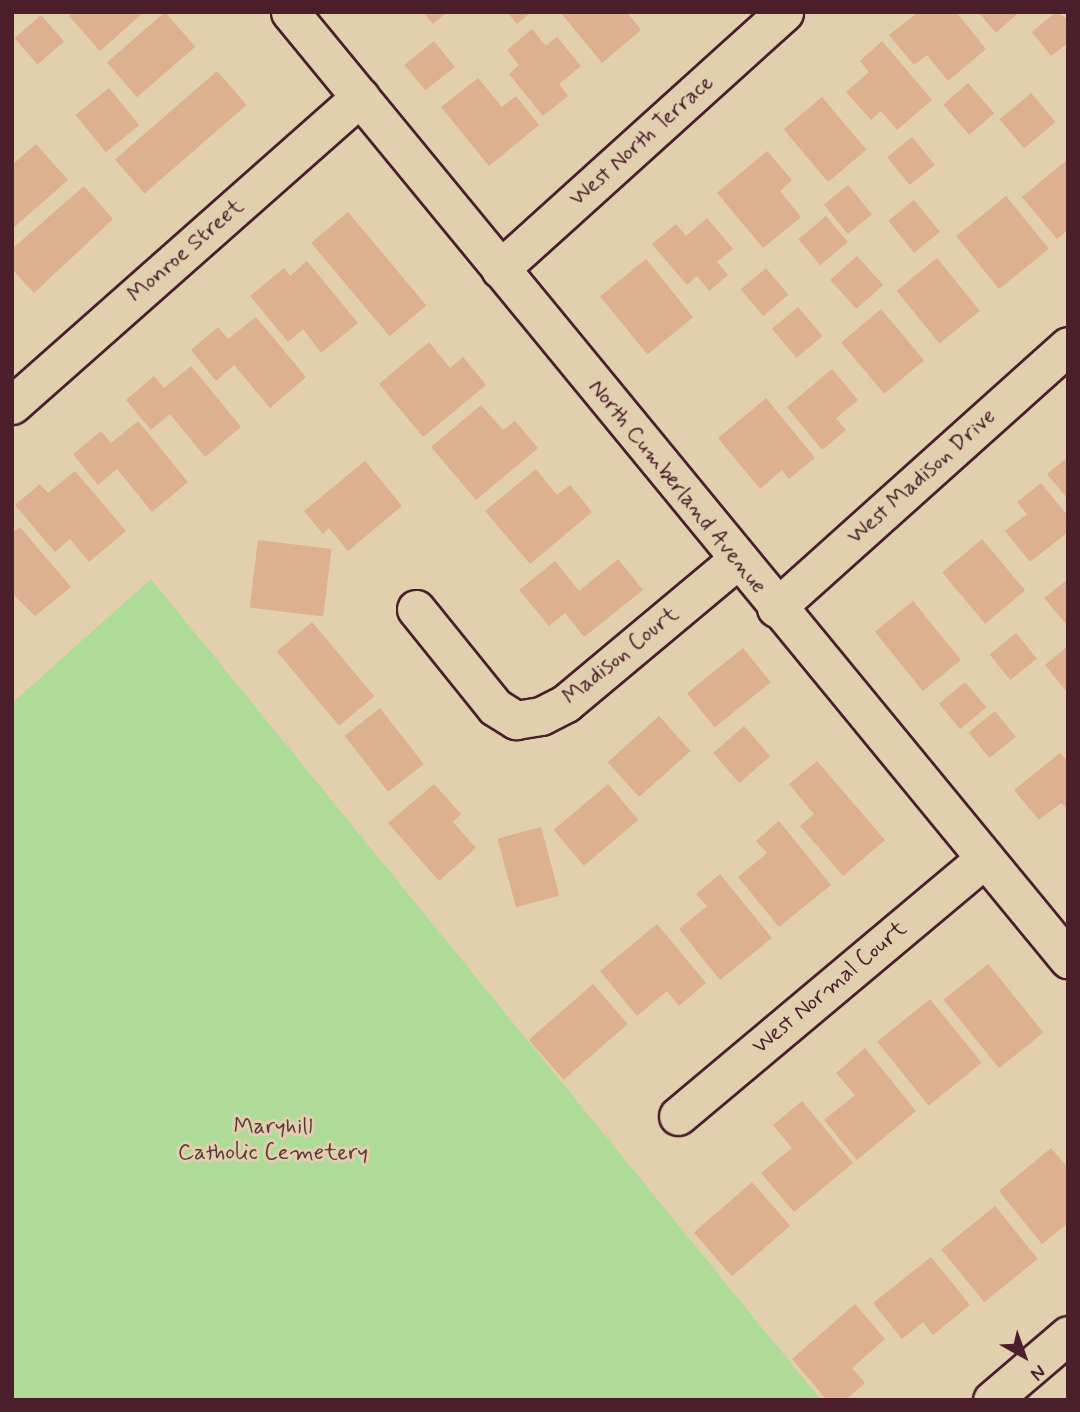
<!DOCTYPE html>
<style>
body{margin:0}
#map{position:relative;width:1080px;height:1412px;overflow:hidden;background:#e2cfad;font-family:Mynerve,sans-serif}
div>[style]{position:absolute}
.green>*{inset:0;background:#afdb99}
.building>*{inset:0;background:#ddb08f;transform-origin:0 0}
.roads{filter:drop-shadow(2px 0 #4a1f2b) drop-shadow(-2px 0 #4a1f2b) drop-shadow(0 2px #4a1f2b) drop-shadow(0 -2px #4a1f2b)}
.minor>*{height:37px;margin:-18.5px;padding:0 18.5px;transform-origin:18.5px;border-radius:18.5px;background:#e2cfad}
span{translate:-50% -50%;white-space:nowrap;text-align:center;line-height:1.15;-webkit-text-stroke:6px #e2cfad;paint-order:stroke}
.street-label{font-size:23px;color:#4a1f2b}
.park-label{font-size:23px;color:#593b3c}
.frame{position:absolute;inset:0;border:14px solid #4a1f2b;pointer-events:none}
.north{position:absolute;left:989px;top:1321px;width:70px;height:70px;-webkit-text-stroke:5px #e2cfad;paint-order:stroke;rotate:140deg;font-size:19px;font-weight:700;line-height:28px;text-align:center;color:#4a1f2b}
.north::after{content:'';display:block;margin:auto;width:24px;height:32px;background:#4a1f2b;clip-path:polygon(50% 0,100% 100%,50% 72%,0 100%)}
</style>
<div id="map">
<div class="green">
<div style="clip-path:polygon(151px 579px,821px 1400px,12px 1400px,12px 703px)"></div>
</div>
<div class="building">
<div style="clip-path:polygon(73px 12px,144px 12px,100px 51px,69px 16px)"></div>
<div style="left:165px;top:12px;width:46px;height:77px;rotate:49deg"></div>
<div style="clip-path:polygon(423px 12px,447px 12px,433px 24px)"></div>
<div style="clip-path:polygon(507px 12px,531px 12px,517px 24px)"></div>
<div style="clip-path:polygon(560px 12px,627px 12px,641px 30px,602px 63px)"></div>
<div style="clip-path:polygon(918px 12px,956px 12px,986px 49px,948px 81px,927px 55px,914px 65px,889px 35px)"></div>
<div style="clip-path:polygon(978px 12px,1019px 12px,996px 33px)"></div>
<div style="clip-path:polygon(1056px 12px,1068px 19px,1068px 43px,1051px 56px,1032px 32px)"></div>
<div style="left:41px;top:15px;width:35px;height:35px;rotate:49deg"></div>
<div style="clip-path:polygon(532px 29px,546px 46px,557px 37px,581px 66px,559px 84px,568px 96px,543px 116px,509px 74px,519px 65px,507px 50px)"></div>
<div style="left:434px;top:41px;width:33px;height:38px;rotate:51deg"></div>
<div style="clip-path:polygon(882px 41px,932px 100px,897px 130px,881px 111px,871px 120px,846px 92px,869px 72px,860px 61px)"></div>
<div style="left:217px;top:71px;width:45px;height:135px;rotate:49deg"></div>
<div style="clip-path:polygon(478px 78px,502px 107px,516px 96px,539px 125px,489px 166px,441px 107px)"></div>
<div style="left:968px;top:83px;width:40px;height:33px;rotate:49deg"></div>
<div style="left:109px;top:88px;width:48px;height:43px;rotate:51deg"></div>
<div style="left:1031px;top:93px;width:38px;height:41px;rotate:50deg"></div>
<div style="left:822px;top:97px;width:69px;height:50px;rotate:50deg"></div>
<div style="left:912px;top:137px;width:36px;height:32px;rotate:51deg"></div>
<div style="clip-path:polygon(36px 144px,68px 180px,12px 229px,12px 165px)"></div>
<div style="clip-path:polygon(767px 151px,792px 180px,780px 191px,801px 217px,763px 248px,717px 193px)"></div>
<div style="clip-path:polygon(1068px 159px,1068px 230px,1057px 239px,1022px 197px)"></div>
<div style="left:848px;top:185px;width:38px;height:31px;rotate:51deg"></div>
<div style="clip-path:polygon(84px 186px,113px 219px,34px 293px,12px 269px,12px 249px)"></div>
<div style="left:1006px;top:196px;width:68px;height:64px;rotate:51deg"></div>
<div style="left:914px;top:200px;width:41px;height:33px;rotate:51deg"></div>
<div style="left:348px;top:212px;width:122px;height:48px;rotate:50deg"></div>
<div style="left:826px;top:216px;width:34px;height:36px;rotate:50deg"></div>
<div style="clip-path:polygon(707px 218px,733px 249px,717px 262px,728px 275px,709px 291px,697px 276px,687px 285px,652px 244px,676px 224px,686px 236px)"></div>
<div style="left:857px;top:256px;width:39px;height:36px;rotate:48deg"></div>
<div style="left:937px;top:258px;width:68px;height:52px;rotate:51deg"></div>
<div style="left:646px;top:259px;width:75px;height:59px;rotate:51deg"></div>
<div style="clip-path:polygon(307px 261px,358px 323px,321px 353px,303px 329px,288px 342px,250px 296px,284px 268px,290px 276px)"></div>
<div style="left:766px;top:268px;width:35px;height:33px;rotate:50deg"></div>
<div style="left:798px;top:307px;width:38px;height:34px;rotate:50deg"></div>
<div style="left:881px;top:309px;width:67px;height:52px;rotate:50deg"></div>
<div style="clip-path:polygon(256px 317px,306px 377px,270px 408px,234px 365px,216px 381px,191px 350px,218px 327px,228px 339px)"></div>
<div style="clip-path:polygon(429px 342px,450px 368px,463px 357px,486px 385px,423px 437px,379px 384px)"></div>
<div style="clip-path:polygon(191px 366px,241px 427px,205px 457px,170px 414px,151px 430px,126px 400px,154px 376px,164px 388px)"></div>
<div style="clip-path:polygon(832px 369px,858px 400px,836px 418px,846px 430px,822px 450px,787px 407px)"></div>
<div style="clip-path:polygon(766px 398px,815px 458px,789px 479px,782px 470px,760px 489px,718px 438px)"></div>
<div style="clip-path:polygon(481px 405px,503px 430px,515px 421px,538px 448px,476px 500px,431px 447px)"></div>
<div style="clip-path:polygon(138px 421px,188px 482px,152px 512px,117px 469px,98px 485px,73px 454px,101px 431px,111px 443px)"></div>
<div style="clip-path:polygon(1068px 457px,1068px 499px,1047px 474px)"></div>
<div style="clip-path:polygon(365px 461px,402px 506px,348px 551px,329px 528px,323px 534px,304px 511px)"></div>
<div style="clip-path:polygon(536px 469px,557px 495px,570px 485px,592px 512px,530px 564px,485px 511px)"></div>
<div style="clip-path:polygon(75px 471px,126px 531px,89px 562px,70px 539px,55px 552px,15px 505px,40px 484px,48px 493px)"></div>
<div style="clip-path:polygon(1041px 483px,1068px 516px,1068px 532px,1030px 562px,1005px 531px,1027px 514px,1017px 502px)"></div>
<div style="clip-path:polygon(20px 527px,71px 587px,35px 616px,12px 593px,12px 533px)"></div>
<div style="left:982px;top:539px;width:67px;height:52px;rotate:50deg"></div>
<div style="left:258px;top:540px;width:74px;height:68px;rotate:7deg"></div>
<div style="clip-path:polygon(618px 559px,643px 590px,584px 637px,565px 613px,549px 626px,519px 590px,555px 561px,579px 591px)"></div>
<div style="clip-path:polygon(1068px 579px,1068px 622px,1066px 624px,1044px 598px)"></div>
<div style="left:913px;top:601px;width:76px;height:49px;rotate:51deg"></div>
<div style="left:312px;top:622px;width:97px;height:46px;rotate:50deg"></div>
<div style="left:1016px;top:633px;width:33px;height:34px;rotate:51deg"></div>
<div style="clip-path:polygon(1068px 646px,1068px 689px,1066px 691px,1045px 665px)"></div>
<div style="left:743px;top:648px;width:44px;height:72px;rotate:51deg"></div>
<div style="left:965px;top:682px;width:33px;height:34px;rotate:50deg"></div>
<div style="left:380px;top:708px;width:71px;height:45px;rotate:52deg"></div>
<div style="left:995px;top:711px;width:33px;height:34px;rotate:51deg"></div>
<div style="left:659px;top:716px;width:47px;height:69px;rotate:48deg"></div>
<div style="left:744px;top:726px;width:40px;height:41px;rotate:49deg"></div>
<div style="clip-path:polygon(1060px 753px,1068px 762px,1068px 810px,1061px 803px,1039px 820px,1014px 790px)"></div>
<div style="clip-path:polygon(817px 761px,885px 840px,843px 876px,800px 826px,814px 814px,789px 784px)"></div>
<div style="clip-path:polygon(434px 784px,461px 814px,453px 822px,476px 848px,439px 881px,388px 823px)"></div>
<div style="left:608px;top:784px;width:47px;height:71px;rotate:50deg"></div>
<div style="clip-path:polygon(779px 821px,831px 885px,779px 927px,738px 877px,767px 853px,756px 841px)"></div>
<div style="left:541px;top:827px;width:71px;height:45px;rotate:75deg"></div>
<div style="clip-path:polygon(720px 874px,772px 938px,720px 980px,679px 929px,707px 906px,696px 894px)"></div>
<div style="clip-path:polygon(657px 924px,706px 983px,679px 1006px,667px 991px,637px 1016px,600px 971px)"></div>
<div style="left:988px;top:964px;width:88px;height:57px;rotate:51deg"></div>
<div style="left:593px;top:984px;width:53px;height:85px;rotate:49deg"></div>
<div style="left:930px;top:999px;width:82px;height:68px;rotate:51deg"></div>
<div style="clip-path:polygon(865px 1048px,916px 1111px,857px 1160px,824px 1120px,855px 1095px,836px 1073px)"></div>
<div style="clip-path:polygon(802px 1101px,853px 1163px,794px 1212px,761px 1173px,792px 1148px,773px 1125px)"></div>
<div style="clip-path:polygon(1051px 1148px,1068px 1168px,1068px 1223px,1042px 1244px,999px 1191px)"></div>
<div style="left:752px;top:1182px;width:58px;height:77px;rotate:49deg"></div>
<div style="left:995px;top:1206px;width:68px;height:69px;rotate:51deg"></div>
<div style="clip-path:polygon(931px 1257px,970px 1305px,933px 1335px,923px 1322px,902px 1339px,873px 1303px)"></div>
<div style="clip-path:polygon(855px 1304px,885px 1339px,852px 1368px,865px 1383px,845px 1400px,827px 1400px,792px 1359px)"></div>
</div>
<div class="roads">
<div class="minor">
<div style="left:290px;top:12px;width:1226px;rotate:50.6deg"></div>
<div style="left:500px;top:269px;width:383px;rotate:-42.1deg"></div>
<div style="left:12px;top:405px;width:465px;rotate:-41.5deg"></div>
<div style="left:776px;top:608px;width:392px;rotate:-41.9deg"></div>
<div style="left:416px;top:609px;width:126px;rotate:51.1deg"></div>
<div style="left:495px;top:707px;width:25px;rotate:32deg"></div>
<div style="left:516px;top:720px;width:25px;rotate:-9deg"></div>
<div style="left:541px;top:716px;width:28px;rotate:-27deg"></div>
<div style="left:566px;top:703px;width:223px;rotate:-39.9deg"></div>
<div style="left:678px;top:1116px;width:398px;rotate:-40deg"></div>
<div style="left:992px;top:1400px;width:100px;rotate:-40.5deg"></div>
</div>
</div>
<div class="street-label">
<span style="left:642px;top:141px;rotate:-42deg">West North Terrace</span>
<span style="left:186px;top:251px;rotate:-41deg">Monroe Street</span>
<span style="left:922px;top:477px;rotate:-42deg">West Madison Drive</span>
<span style="left:677px;top:487px;rotate:51deg">North Cumberland Avenue</span>
<span style="left:621px;top:656px;rotate:-39deg">Madison Court</span>
<span style="left:830px;top:988px;rotate:-40deg">West Normal Court</span>
</div>
<div class="park-label">
<span style="left:273px;top:1140px">Maryhill<br>Catholic Cemetery</span>
</div>
<div class="frame"></div>
<div class="north">N</div>
</div>
